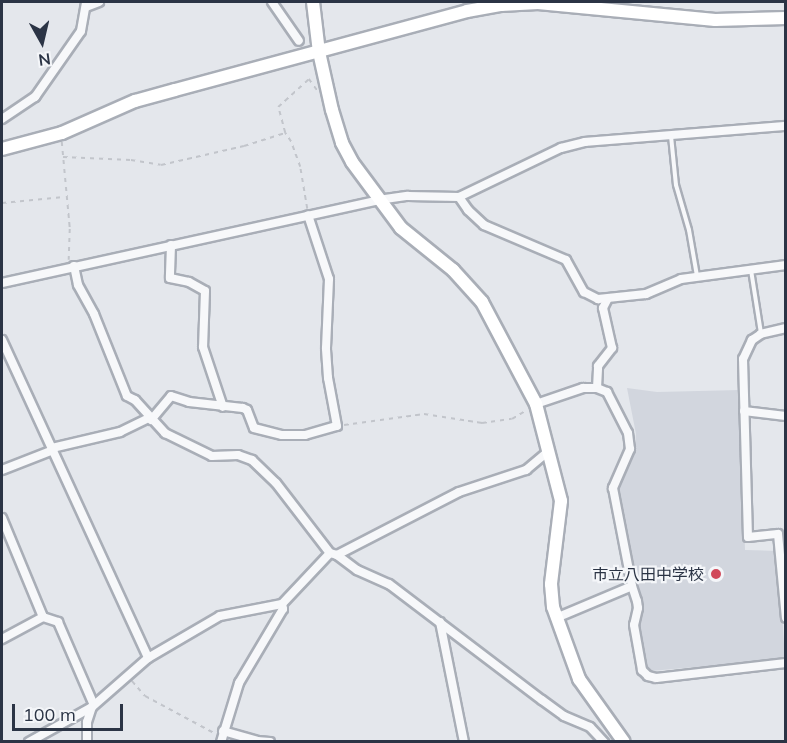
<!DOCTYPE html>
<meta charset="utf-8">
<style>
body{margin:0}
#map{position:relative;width:787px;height:743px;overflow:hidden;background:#e4e7ec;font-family:Mulish,"Noto Sans JP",sans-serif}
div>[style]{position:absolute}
.built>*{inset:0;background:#d2d6de}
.path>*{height:1.5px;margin-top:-0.75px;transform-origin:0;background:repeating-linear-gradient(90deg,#c2c5cb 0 4.5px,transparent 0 9px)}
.roads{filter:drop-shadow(2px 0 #a9aeb7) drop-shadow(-2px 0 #a9aeb7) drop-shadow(0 2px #a9aeb7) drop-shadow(0 -2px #a9aeb7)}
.lane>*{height:4px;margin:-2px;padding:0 2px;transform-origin:2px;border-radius:2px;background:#f7f8fa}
.street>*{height:8px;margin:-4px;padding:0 4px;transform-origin:4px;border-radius:4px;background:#f7f8fa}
.secondary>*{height:12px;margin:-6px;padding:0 6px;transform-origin:6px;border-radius:6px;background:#fff}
.dots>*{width:16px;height:16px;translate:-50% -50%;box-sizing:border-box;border:3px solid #f4f6f9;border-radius:50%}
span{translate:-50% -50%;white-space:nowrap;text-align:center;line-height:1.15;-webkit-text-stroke:4.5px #f4f6f9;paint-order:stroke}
.poi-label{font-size:16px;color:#2b3445}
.right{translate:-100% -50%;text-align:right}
.frame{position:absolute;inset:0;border:3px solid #2b3445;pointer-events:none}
.north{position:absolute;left:12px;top:12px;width:60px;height:60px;-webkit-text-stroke:4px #f4f6f9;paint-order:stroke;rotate:172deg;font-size:16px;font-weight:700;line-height:24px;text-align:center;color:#2b3445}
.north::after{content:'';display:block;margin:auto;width:21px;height:27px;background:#2b3445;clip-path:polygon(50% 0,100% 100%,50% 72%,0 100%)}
.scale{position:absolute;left:12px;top:704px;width:111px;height:27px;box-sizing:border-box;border:3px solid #2b3445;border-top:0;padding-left:8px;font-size:18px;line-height:21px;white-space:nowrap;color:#2b3445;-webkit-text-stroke:4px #f4f6f9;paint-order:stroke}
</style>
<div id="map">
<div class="built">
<div style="clip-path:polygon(627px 388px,657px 392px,740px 390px,745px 550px,778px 551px,785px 659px,651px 671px,646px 668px,637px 623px,642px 610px,639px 587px,634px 580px,617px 482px,634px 454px,636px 434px)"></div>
</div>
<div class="path">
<div style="left:62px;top:142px;width:87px;rotate:84.7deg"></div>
<div style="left:70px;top:229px;width:31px;rotate:92deg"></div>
<div style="left:63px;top:157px;width:68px;rotate:2.5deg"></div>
<div style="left:131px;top:160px;width:30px;rotate:9deg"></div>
<div style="left:161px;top:165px;width:85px;rotate:-12.9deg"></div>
<div style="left:244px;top:146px;width:43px;rotate:-17.6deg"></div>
<div style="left:2px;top:203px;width:62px;rotate:-5.5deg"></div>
<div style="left:307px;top:209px;width:43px;rotate:-99.5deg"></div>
<div style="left:300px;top:167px;width:27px;rotate:-110deg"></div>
<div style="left:291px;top:142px;width:11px;rotate:-124deg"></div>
<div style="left:285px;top:133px;width:27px;rotate:-105deg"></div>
<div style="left:278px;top:107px;width:42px;rotate:-42.1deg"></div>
<div style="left:309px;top:79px;width:14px;rotate:54deg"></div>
<div style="left:344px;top:425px;width:81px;rotate:-7.8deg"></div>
<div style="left:424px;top:414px;width:59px;rotate:8.8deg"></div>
<div style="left:482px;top:423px;width:30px;rotate:-8deg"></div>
<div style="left:512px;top:419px;width:17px;rotate:-31deg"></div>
<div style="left:132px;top:681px;width:20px;rotate:49deg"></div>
<div style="left:145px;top:696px;width:81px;rotate:28.2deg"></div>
</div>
<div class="roads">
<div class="lane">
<div style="left:671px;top:136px;width:49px;rotate:84.2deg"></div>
<div style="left:676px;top:185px;width:47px;rotate:73.9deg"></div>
<div style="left:689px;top:230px;width:47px;rotate:80.1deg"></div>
<div style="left:751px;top:270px;width:64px;rotate:81deg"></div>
</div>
<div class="street">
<div style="left:272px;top:2px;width:47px;rotate:55.3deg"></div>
<div style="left:86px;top:7px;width:14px;rotate:-21deg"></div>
<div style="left:2px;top:119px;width:40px;rotate:-34deg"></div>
<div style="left:35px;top:97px;width:80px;rotate:-55.1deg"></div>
<div style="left:81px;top:31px;width:29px;rotate:-80deg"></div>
<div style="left:459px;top:197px;width:16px;rotate:55deg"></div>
<div style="left:468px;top:210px;width:22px;rotate:43deg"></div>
<div style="left:484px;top:225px;width:89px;rotate:23.1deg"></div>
<div style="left:566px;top:260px;width:37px;rotate:61deg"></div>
<div style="left:584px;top:292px;width:16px;rotate:27deg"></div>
<div style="left:598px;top:299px;width:48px;rotate:-5.9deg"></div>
<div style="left:646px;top:294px;width:38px;rotate:-23deg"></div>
<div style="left:681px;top:279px;width:106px;rotate:-7.6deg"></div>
<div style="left:171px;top:245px;width:33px;rotate:92deg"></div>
<div style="left:170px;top:278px;width:19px;rotate:12deg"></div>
<div style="left:189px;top:282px;width:18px;rotate:29deg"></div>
<div style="left:205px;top:291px;width:56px;rotate:92deg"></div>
<div style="left:203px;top:347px;width:63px;rotate:71.6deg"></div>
<div style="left:74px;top:266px;width:19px;rotate:78deg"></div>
<div style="left:78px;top:285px;width:33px;rotate:61deg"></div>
<div style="left:94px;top:314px;width:88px;rotate:68.1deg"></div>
<div style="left:127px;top:396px;width:9px;rotate:27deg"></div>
<div style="left:135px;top:400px;width:45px;rotate:47.7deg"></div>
<div style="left:165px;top:433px;width:52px;rotate:26.1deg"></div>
<div style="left:212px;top:456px;width:26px;rotate:-2deg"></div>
<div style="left:238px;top:455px;width:15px;rotate:20deg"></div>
<div style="left:252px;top:460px;width:33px;rotate:44deg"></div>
<div style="left:276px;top:483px;width:88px;rotate:52.4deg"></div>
<div style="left:330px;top:553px;width:7px;rotate:16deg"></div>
<div style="left:337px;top:555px;width:25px;rotate:37deg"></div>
<div style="left:357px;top:570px;width:35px;rotate:24deg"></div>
<div style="left:389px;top:584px;width:192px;rotate:37.2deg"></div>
<div style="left:542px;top:700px;width:27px;rotate:36deg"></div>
<div style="left:564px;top:716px;width:28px;rotate:23deg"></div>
<div style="left:590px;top:727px;width:21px;rotate:47deg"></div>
<div style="left:2px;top:283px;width:385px;rotate:-12.4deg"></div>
<div style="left:378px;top:200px;width:30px;rotate:-8deg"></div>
<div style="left:408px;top:196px;width:51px;rotate:1.1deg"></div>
<div style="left:459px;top:197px;width:113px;rotate:-25.7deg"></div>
<div style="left:561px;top:148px;width:25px;rotate:-14deg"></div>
<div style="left:585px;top:142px;width:202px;rotate:-4.6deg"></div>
<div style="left:786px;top:328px;width:26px;rotate:167deg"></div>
<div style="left:761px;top:334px;width:11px;rotate:146deg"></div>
<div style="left:752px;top:340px;width:21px;rotate:115deg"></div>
<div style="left:743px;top:359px;width:178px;rotate:88.4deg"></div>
<div style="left:748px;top:537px;width:30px;rotate:-6deg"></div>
<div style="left:778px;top:534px;width:84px;rotate:84.6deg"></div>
<div style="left:2px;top:340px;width:350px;rotate:65.3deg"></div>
<div style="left:597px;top:388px;width:22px;rotate:-87deg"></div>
<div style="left:598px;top:366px;width:23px;rotate:-52deg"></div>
<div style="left:612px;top:348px;width:41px;rotate:-102.7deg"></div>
<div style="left:603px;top:308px;width:9px;rotate:-63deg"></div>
<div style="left:536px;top:404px;width:50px;rotate:-18.8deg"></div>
<div style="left:583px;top:388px;width:14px"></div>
<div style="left:597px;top:388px;width:11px;rotate:22deg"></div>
<div style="left:607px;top:392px;width:46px;rotate:62.9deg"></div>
<div style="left:628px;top:433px;width:16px;rotate:83deg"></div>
<div style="left:630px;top:449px;width:43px;rotate:113.6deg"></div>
<div style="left:613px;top:488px;width:100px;rotate:79deg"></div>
<div style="left:632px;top:586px;width:16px;rotate:72deg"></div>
<div style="left:637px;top:601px;width:7px;rotate:82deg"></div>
<div style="left:638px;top:608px;width:17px;rotate:103deg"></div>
<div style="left:634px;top:625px;width:46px;rotate:79.9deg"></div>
<div style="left:642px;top:670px;width:8px;rotate:45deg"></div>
<div style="left:648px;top:676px;width:8px;rotate:14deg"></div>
<div style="left:656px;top:678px;width:131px;rotate:-6.6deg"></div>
<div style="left:744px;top:411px;width:42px;rotate:6.8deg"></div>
<div style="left:151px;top:420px;width:31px;rotate:-50deg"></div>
<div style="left:171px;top:396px;width:19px;rotate:18deg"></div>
<div style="left:189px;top:402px;width:54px;rotate:6.3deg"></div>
<div style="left:243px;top:408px;width:4px;rotate:27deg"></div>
<div style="left:247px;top:410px;width:19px;rotate:69deg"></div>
<div style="left:254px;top:428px;width:29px;rotate:14deg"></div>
<div style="left:282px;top:435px;width:23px"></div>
<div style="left:305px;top:435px;width:33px;rotate:-16deg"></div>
<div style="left:337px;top:426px;width:49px;rotate:-100.6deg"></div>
<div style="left:328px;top:378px;width:30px;rotate:-94deg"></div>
<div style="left:326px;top:348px;width:69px;rotate:-87.5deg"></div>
<div style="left:329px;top:279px;width:67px;rotate:-108.2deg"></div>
<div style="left:52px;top:448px;width:70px;rotate:-13.2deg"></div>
<div style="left:120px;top:432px;width:32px;rotate:-26deg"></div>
<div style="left:2px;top:470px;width:55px;rotate:-21.4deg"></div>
<div style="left:2px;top:518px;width:107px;rotate:67.5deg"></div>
<div style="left:43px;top:617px;width:47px;rotate:151.8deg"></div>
<div style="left:337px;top:555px;width:137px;rotate:-27.3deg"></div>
<div style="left:459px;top:492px;width:71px;rotate:-18.2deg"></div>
<div style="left:526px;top:470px;width:30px;rotate:-40deg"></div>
<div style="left:43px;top:617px;width:16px;rotate:18deg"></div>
<div style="left:58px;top:622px;width:90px;rotate:66.6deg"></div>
<div style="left:556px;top:618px;width:82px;rotate:-22.8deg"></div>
<div style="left:440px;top:622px;width:122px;rotate:78.7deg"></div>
<div style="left:223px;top:731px;width:35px;rotate:16deg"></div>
<div style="left:257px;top:741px;width:13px;rotate:4deg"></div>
<div style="left:29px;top:742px;width:72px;rotate:-29.1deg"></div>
<div style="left:87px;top:742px;width:20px;rotate:-90deg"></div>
<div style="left:87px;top:722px;width:16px;rotate:-72deg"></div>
<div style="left:92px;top:707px;width:74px;rotate:-41.2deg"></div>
<div style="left:148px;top:658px;width:83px;rotate:-30.3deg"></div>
<div style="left:220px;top:616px;width:63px;rotate:-11deg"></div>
<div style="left:282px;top:604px;width:70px;rotate:-46.7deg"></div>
<div style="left:221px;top:742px;width:62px;rotate:-73deg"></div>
<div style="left:239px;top:683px;width:86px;rotate:-59.3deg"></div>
<div style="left:283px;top:609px;width:5px;rotate:-101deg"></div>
</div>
<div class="secondary">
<div style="left:313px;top:2px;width:50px;rotate:83.2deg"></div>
<div style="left:319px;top:52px;width:59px;rotate:77.4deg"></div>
<div style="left:332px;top:110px;width:34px;rotate:73deg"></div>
<div style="left:342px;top:143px;width:21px;rotate:62deg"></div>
<div style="left:352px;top:162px;width:82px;rotate:53.4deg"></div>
<div style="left:401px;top:228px;width:67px;rotate:38.9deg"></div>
<div style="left:453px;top:270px;width:43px;rotate:47.8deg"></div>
<div style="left:482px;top:302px;width:115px;rotate:62.1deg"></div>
<div style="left:536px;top:404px;width:100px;rotate:75.5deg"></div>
<div style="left:561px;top:501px;width:84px;rotate:96.9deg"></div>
<div style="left:551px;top:584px;width:23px;rotate:85deg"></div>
<div style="left:553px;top:607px;width:77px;rotate:70.1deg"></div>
<div style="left:579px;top:679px;width:77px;rotate:54.5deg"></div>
<div style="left:2px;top:149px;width:62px;rotate:-14.9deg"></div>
<div style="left:62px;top:133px;width:80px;rotate:-23.7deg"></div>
<div style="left:135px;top:101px;width:41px;rotate:-15.4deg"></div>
<div style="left:175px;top:90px;width:302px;rotate:-15.1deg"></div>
<div style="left:467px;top:11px;width:35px;rotate:-10deg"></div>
<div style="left:501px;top:5px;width:37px;rotate:-3deg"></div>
<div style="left:538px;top:3px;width:178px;rotate:5.5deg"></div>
<div style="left:715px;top:20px;width:71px;rotate:-1.6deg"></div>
</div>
</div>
<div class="dots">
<div style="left:716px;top:574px;background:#d1495b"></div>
</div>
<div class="poi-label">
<span class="right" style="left:704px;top:574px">市立八田中学校</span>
</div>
<div class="frame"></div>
<div class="north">N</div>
<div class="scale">100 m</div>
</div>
